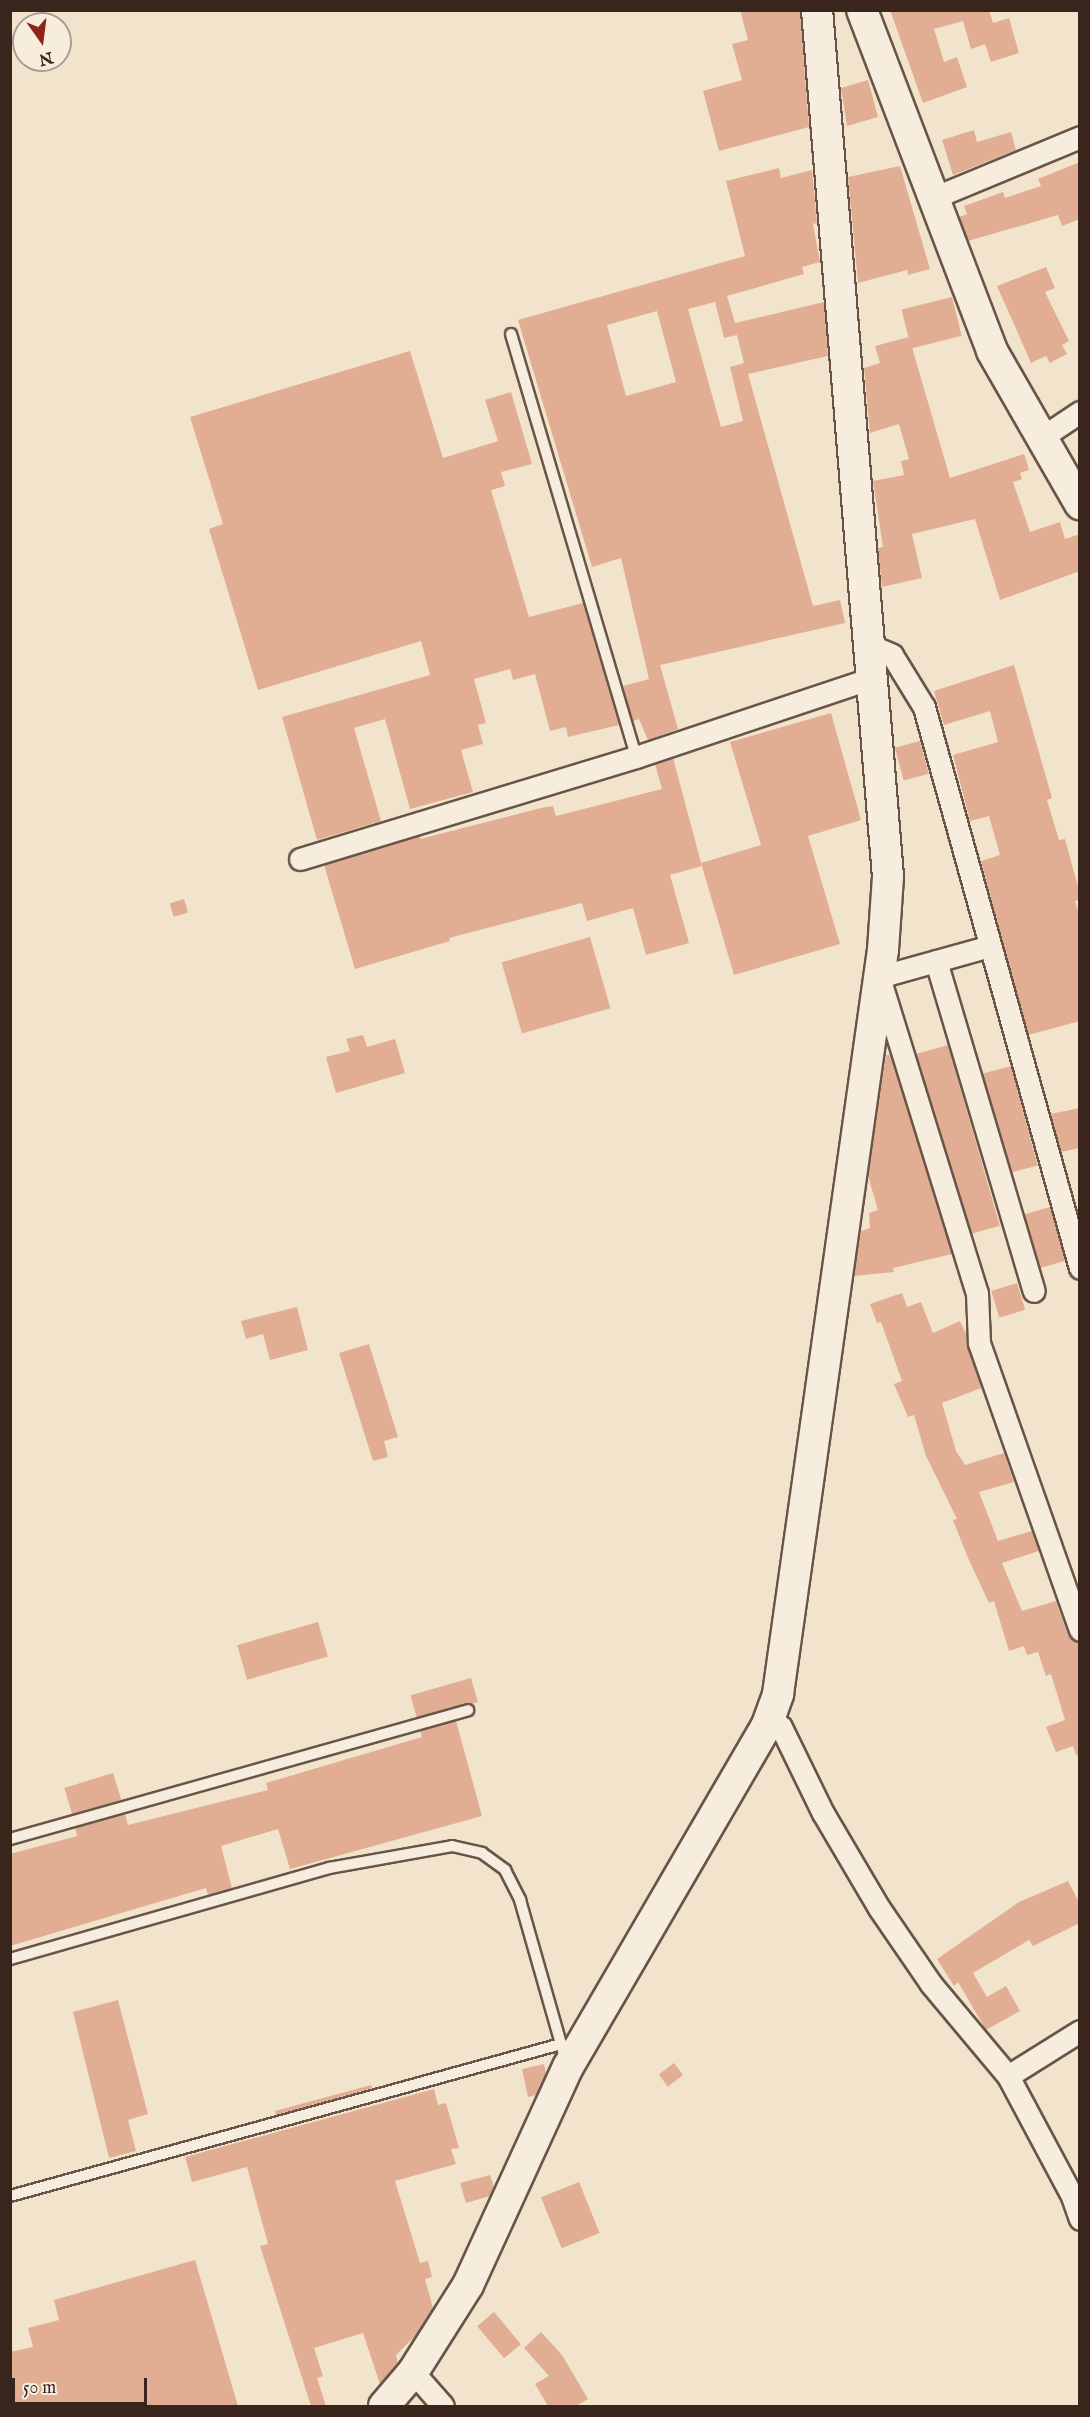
<!DOCTYPE html>
<style>
body{margin:0}
#map{position:relative;width:1090px;height:2417px;overflow:hidden;background:#f2e4cc;font-family:"IM FELL English",serif}
div>[style]{position:absolute}
.building>*{inset:0;background:#e1ae93;transform-origin:0 0}
.roads{filter:drop-shadow(2px 0 #685548) drop-shadow(-2px 0 #685548) drop-shadow(0 2px #685548) drop-shadow(0 -2px #685548)}
.lane>*{height:10px;margin:-5px;padding:0 5px;transform-origin:5px;border-radius:5px;background:#f7edde}
.street>*{height:21px;margin:-10.5px;padding:0 10.5px;transform-origin:10.5px;border-radius:10.5px;background:#f7edde}
.secondary>*{height:30px;margin:-15px;padding:0 15px;transform-origin:15px;border-radius:15px;background:#f7edde}
span{translate:-50% -50%;white-space:nowrap;text-align:center;line-height:1.15;-webkit-text-stroke:4.5px #f7edde;paint-order:stroke}
.frame{position:absolute;inset:0;border:12px solid #3a251c;pointer-events:none}
.north{position:absolute;left:12px;top:12px;width:60px;height:60px;box-sizing:border-box;background:#f7edde;border:2px solid #ab9d90;border-radius:50%;rotate:166deg;font-size:16px;font-weight:700;line-height:24px;text-align:center;color:#3a251c}
.north::after{content:'';display:block;margin:auto;width:21px;height:27px;background:#8f2418;clip-path:polygon(50% 0,100% 100%,50% 72%,0 100%)}
.scale{position:absolute;left:12px;top:2378px;width:135px;height:27px;box-sizing:border-box;border:3px solid #3a251c;border-top:0;padding-left:8px;font-size:18px;line-height:21px;white-space:nowrap;color:#3a251c;-webkit-text-stroke:4px #f7edde;paint-order:stroke}
</style>
<div id="map">
<div class="building">
<div style="clip-path:polygon(740px 10px,800px 10px,809px 127px,719px 151px,703px 91px,742px 80px,732px 44px,748px 40px)"></div>
<div style="clip-path:polygon(890px 10px,989px 10px,993px 23px,1009px 18px,1019px 53px,991px 62px,985px 44px,971px 49px,963px 21px,934px 29px,944px 62px,957px 57px,967px 87px,923px 103px)"></div>
<div style="clip-path:polygon(868px 80px,878px 117px,847px 126px,841px 88px)"></div>
<div style="clip-path:polygon(974px 130px,977px 142px,1011px 132px,1016px 150px,953px 175px,942px 140px)"></div>
<div style="clip-path:polygon(1080px 162px,1080px 219px,1062px 226px,1058px 215px,968px 241px,959px 217px,967px 214px,964px 206px,1003px 192px,1005px 198px,1041px 186px,1038px 179px)"></div>
<div style="clip-path:polygon(900px 166px,930px 269px,908px 275px,907px 270px,858px 283px,848px 177px)"></div>
<div style="clip-path:polygon(evenodd,779px 168px,781px 178px,812px 170px,817px 223px,813px 224px,820px 262px,802px 267px,804px 274px,727px 296px,735px 323px,824px 302px,828px 356px,748px 374px,813px 606px,840px 600px,845px 623px,660px 665px,678px 729px,648px 740px,639px 719px,633px 721px,623px 686px,649px 679px,621px 558px,592px 567px,518px 320px,745px 256px,726px 181px,779px 168px,715px 302px,724px 338px,737px 335px,744px 363px,730px 367px,743px 421px,721px 427px,688px 309px,715px 302px,779px 168px,657px 311px,676px 382px,626px 396px,607px 325px,657px 311px)"></div>
<div style="clip-path:polygon(1046px 267px,1055px 288px,1045px 292px,1069px 341px,1062px 345px,1067px 354px,1050px 363px,1046px 356px,1031px 363px,997px 286px)"></div>
<div style="left:952px;top:297px;width:40px;height:52px;rotate:76deg"></div>
<div style="clip-path:polygon(909px 337px,950px 478px,1024px 454px,1029px 470px,1020px 473px,1022px 479px,1013px 482px,1030px 532px,1060px 522px,1065px 539px,1080px 534px,1080px 571px,1000px 600px,975px 519px,912px 534px,922px 578px,882px 587px,878px 548px,883px 547px,873px 481px,904px 475px,901px 461px,909px 459px,899px 424px,870px 433px,864px 368px,880px 363px,875px 346px)"></div>
<div style="clip-path:polygon(410px 351px,443px 458px,498px 441px,485px 400px,511px 392px,532px 464px,501px 472px,505px 486px,491px 490px,529px 617px,583px 603px,619px 725px,568px 737px,566px 727px,550px 731px,535px 674px,513px 680px,510px 669px,474px 679px,486px 723px,478px 725px,483px 744px,461px 750px,473px 792px,410px 809px,385px 719px,354px 728px,381px 821px,317px 840px,282px 717px,430px 675px,421px 641px,258px 690px,209px 529px,223px 524px,190px 417px)"></div>
<div style="clip-path:polygon(1014px 665px,1052px 798px,1047px 800px,1059px 840px,1065px 839px,1080px 894px,1080px 900px,1075px 901px,1080px 918px,1080px 1021px,1028px 1035px,981px 861px,1000px 855px,989px 816px,970px 821px,953px 755px,998px 742px,990px 711px,944px 725px,934px 691px)"></div>
<div style="clip-path:polygon(831px 713px,861px 820px,808px 836px,840px 944px,734px 975px,701px 863px,761px 845px,730px 742px)"></div>
<div style="left:920px;top:741px;width:34px;height:26px;rotate:75deg"></div>
<div style="clip-path:polygon(673px 758px,702px 866px,670px 875px,689px 943px,646px 955px,633px 908px,587px 921px,582px 903px,449px 938px,450px 941px,355px 969px,324px 865px,420px 836px,420px 839px,541px 808px,553px 806px,556px 816px,662px 789px,655px 764px)"></div>
<div style="left:184px;top:899px;width:14px;height:15px;rotate:73deg"></div>
<div style="left:590px;top:937px;width:74px;height:92px;rotate:74deg"></div>
<div style="clip-path:polygon(363px 1035px,367px 1047px,395px 1039px,405px 1073px,336px 1093px,326px 1057px,350px 1051px,346px 1039px)"></div>
<div style="left:948px;top:1045px;width:188px;height:33px;rotate:74deg"></div>
<div style="clip-path:polygon(886px 1055px,890px 1055px,952px 1254px,893px 1268px,894px 1272px,854px 1276px,861px 1231px,870px 1228px,869px 1213px,878px 1210px,868px 1176px)"></div>
<div style="left:1011px;top:1066px;width:103px;height:29px;rotate:75deg"></div>
<div style="clip-path:polygon(1080px 1108px,1080px 1148px,1061px 1152px,1050px 1114px)"></div>
<div style="left:1050px;top:1207px;width:56px;height:27px;rotate:74deg"></div>
<div style="left:1017px;top:1283px;width:28px;height:27px;rotate:73deg"></div>
<div style="clip-path:polygon(902px 1293px,907px 1307px,921px 1302px,933px 1333px,960px 1321px,966px 1334px,981px 1388px,942px 1403px,956px 1451px,965px 1465px,1004px 1453px,1014px 1482px,979px 1492px,998px 1541px,1032px 1531px,1039px 1551px,1002px 1563px,1022px 1611px,1056px 1601px,1068px 1635px,1079px 1642px,1080px 1755px,1076px 1755px,1073px 1746px,1056px 1752px,1046px 1727px,1065px 1720px,1051px 1674px,1046px 1676px,1038px 1652px,1027px 1655px,1024px 1646px,1009px 1651px,994px 1601px,989px 1603px,968px 1558px,953px 1520px,957px 1519px,926px 1456px,914px 1415px,908px 1417px,894px 1384px,902px 1381px,881px 1322px,877px 1323px,870px 1304px)"></div>
<div style="clip-path:polygon(297px 1307px,308px 1350px,270px 1360px,263px 1334px,246px 1339px,241px 1321px)"></div>
<div style="clip-path:polygon(369px 1344px,398px 1437px,384px 1441px,388px 1457px,373px 1461px,339px 1353px)"></div>
<div style="left:318px;top:1622px;width:36px;height:84px;rotate:74deg"></div>
<div style="left:471px;top:1678px;width:25px;height:63px;rotate:74deg"></div>
<div style="clip-path:polygon(456px 1721px,482px 1816px,290px 1869px,278px 1829px,221px 1846px,232px 1888px,208px 1895px,206px 1888px,10px 1946px,10px 1854px,77px 1836px,75px 1828px,125px 1814px,128px 1825px,268px 1790px,266px 1783px,422px 1737px,420px 1731px)"></div>
<div style="left:113px;top:1773px;width:28px;height:51px;rotate:73deg"></div>
<div style="clip-path:polygon(1068px 1881px,1080px 1904px,1080px 1923px,1033px 1946px,1029px 1940px,973px 1973px,987px 1997px,1006px 1986px,1020px 2011px,986px 2030px,958px 1982px,954px 1986px,937px 1959px,1019px 1902px)"></div>
<div style="clip-path:polygon(118px 2000px,148px 2114px,128px 2120px,136px 2151px,109px 2158px,73px 2012px)"></div>
<div style="left:674px;top:2063px;width:15px;height:19px;rotate:53deg"></div>
<div style="clip-path:polygon(544px 2064px,546px 2074px,536px 2095px,528px 2097px,522px 2069px)"></div>
<div style="clip-path:polygon(371px 2085px,372px 2088px,276px 2115px,275px 2111px)"></div>
<div style="clip-path:polygon(434px 2089px,438px 2105px,446px 2103px,459px 2148px,451px 2149px,456px 2164px,395px 2181px,420px 2263px,428px 2261px,432px 2277px,425px 2279px,433px 2308px,416px 2335px,396px 2355px,398px 2363px,380px 2384px,363px 2333px,314px 2348px,323px 2376px,317px 2378px,326px 2406px,311px 2406px,260px 2246px,268px 2244px,247px 2167px,192px 2182px,185px 2157px)"></div>
<div style="clip-path:polygon(490px 2175px,494px 2187px,490px 2196px,466px 2203px,460px 2183px)"></div>
<div style="left:579px;top:2182px;width:55px;height:41px;rotate:68deg"></div>
<div style="clip-path:polygon(195px 2260px,238px 2406px,10px 2406px,10px 2352px,33px 2347px,28px 2328px,59px 2320px,54px 2300px)"></div>
<div style="left:494px;top:2312px;width:42px;height:22px;rotate:50deg"></div>
<div style="clip-path:polygon(541px 2332px,562px 2355px,588px 2399px,576px 2406px,548px 2406px,535px 2384px,549px 2376px,524px 2348px)"></div>
</div>
<div class="roads">
<div class="lane">
<div style="left:511px;top:334px;width:441px;rotate:73.5deg"></div>
<div style="left:10px;top:1839px;width:476px;rotate:-15.7deg"></div>
<div style="left:10px;top:1959px;width:332px;rotate:-15.9deg"></div>
<div style="left:329px;top:1868px;width:125px;rotate:-10.1deg"></div>
<div style="left:452px;top:1846px;width:31px;rotate:13deg"></div>
<div style="left:482px;top:1853px;width:29px;rotate:36deg"></div>
<div style="left:505px;top:1870px;width:34px;rotate:63deg"></div>
<div style="left:520px;top:1900px;width:167px;rotate:74.1deg"></div>
<div style="left:10px;top:2196px;width:572px;rotate:-15.42deg"></div>
</div>
<div class="street">
<div style="left:933px;top:198px;width:159px;rotate:-22.5deg"></div>
<div style="left:1041px;top:438px;width:47px;rotate:-33.7deg"></div>
<div style="left:869px;top:645px;width:25px;rotate:23deg"></div>
<div style="left:892px;top:655px;width:61px;rotate:58.4deg"></div>
<div style="left:924px;top:707px;width:582px;rotate:74.46deg"></div>
<div style="left:300px;top:859px;width:351px;rotate:-16.9deg"></div>
<div style="left:636px;top:757px;width:249px;rotate:-18.5deg"></div>
<div style="left:990px;top:946px;width:115px;rotate:164.4deg"></div>
<div style="left:879px;top:977px;width:331px;rotate:72.8deg"></div>
<div style="left:977px;top:1293px;width:50px;rotate:87.7deg"></div>
<div style="left:979px;top:1343px;width:304px;rotate:70.6deg"></div>
<div style="left:936px;top:961px;width:344px;rotate:73.5deg"></div>
<div style="left:771px;top:1718px;width:13px;rotate:42deg"></div>
<div style="left:781px;top:1727px;width:96px;rotate:64deg"></div>
<div style="left:823px;top:1813px;width:110px;rotate:59.5deg"></div>
<div style="left:879px;top:1908px;width:92px;rotate:55.6deg"></div>
<div style="left:931px;top:1984px;width:120px;rotate:50.1deg"></div>
<div style="left:1008px;top:2076px;width:136px;rotate:61.9deg"></div>
<div style="left:1072px;top:2196px;width:24px;rotate:71deg"></div>
<div style="left:1008px;top:2076px;width:85px;rotate:-32deg"></div>
<div style="left:413px;top:2372px;width:45px;rotate:48.6deg"></div>
</div>
<div class="secondary">
<div style="left:862px;top:10px;width:365px;rotate:69.1deg"></div>
<div style="left:992px;top:351px;width:177px;rotate:60.1deg"></div>
<div style="left:384px;top:2406px;width:45px;rotate:-49.5deg"></div>
<div style="left:413px;top:2372px;width:103px;rotate:-57.7deg"></div>
<div style="left:468px;top:2285px;width:240px;rotate:-65.4deg"></div>
<div style="left:568px;top:2067px;width:396px;rotate:-59.8deg"></div>
<div style="left:767px;top:1725px;width:33px;rotate:-70deg"></div>
<div style="left:778px;top:1694px;width:751px;rotate:-81.97deg"></div>
<div style="left:883px;top:950px;width:73px;rotate:-86.1deg"></div>
<div style="left:888px;top:877px;width:870px;rotate:-94.68deg"></div>
</div>
</div>
<div class="frame"></div>
<div class="north">N</div>
<div class="scale">50 m</div>
</div>
